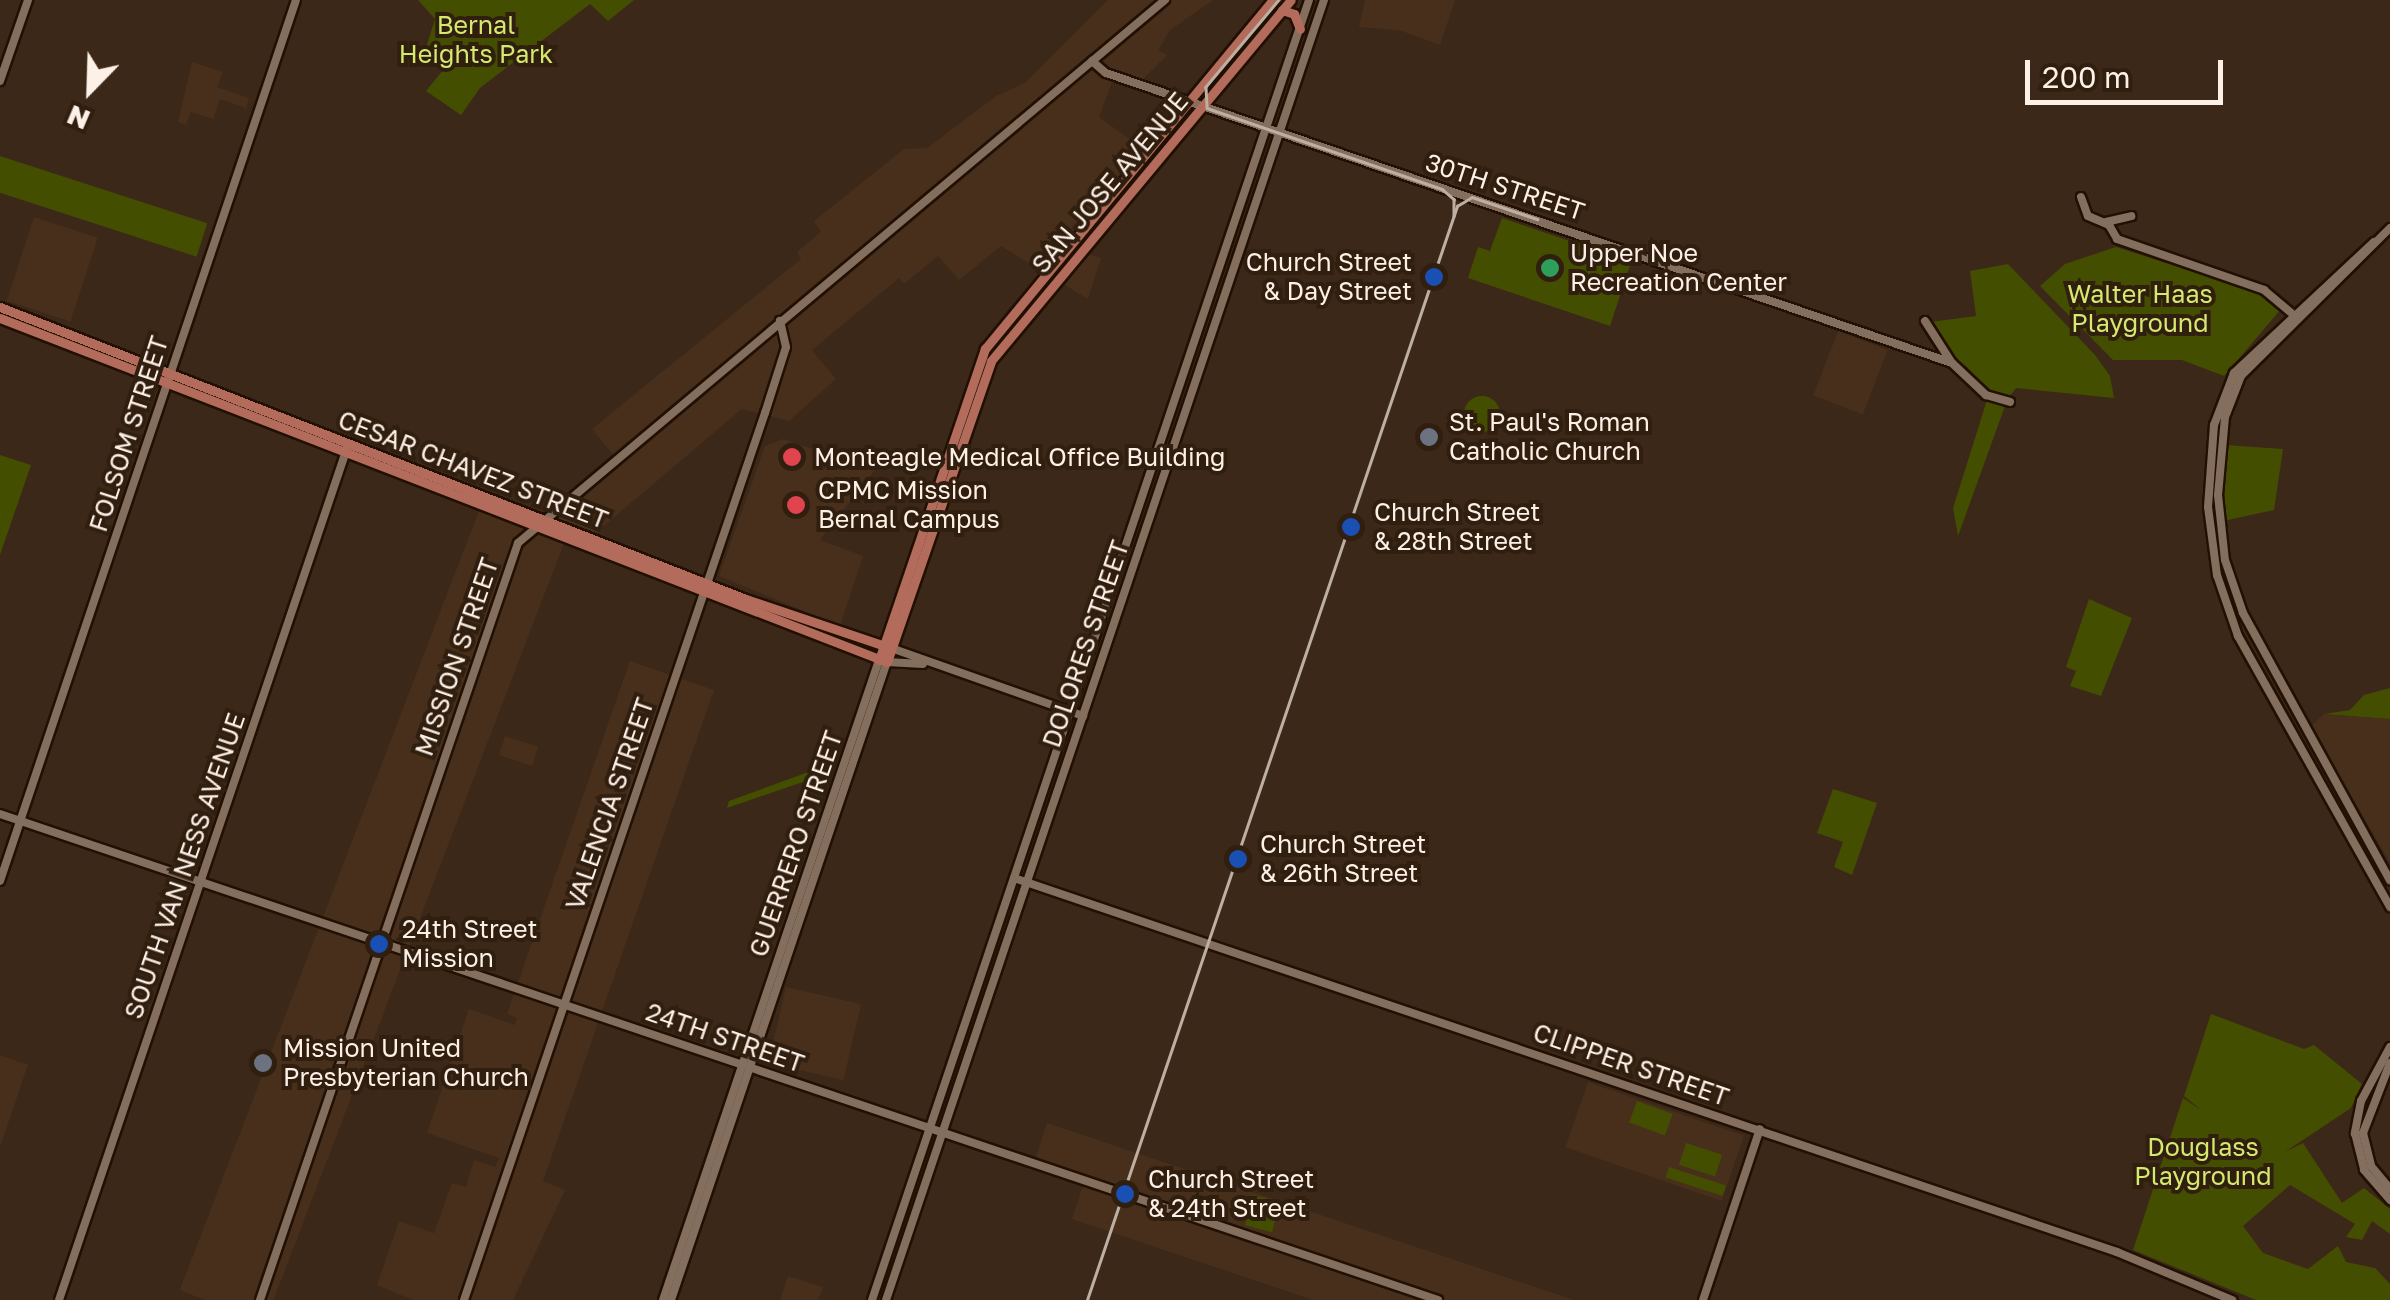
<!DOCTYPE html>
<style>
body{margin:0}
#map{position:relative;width:2390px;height:1300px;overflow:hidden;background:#3b2818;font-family:"Golos Text",sans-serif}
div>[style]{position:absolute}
.built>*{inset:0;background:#482f1b;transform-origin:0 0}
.green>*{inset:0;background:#444e01;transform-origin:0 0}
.round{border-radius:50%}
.roads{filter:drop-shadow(2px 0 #211003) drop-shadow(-2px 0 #211003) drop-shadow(0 2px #211003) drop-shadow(0 -2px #211003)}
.tertiary>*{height:8px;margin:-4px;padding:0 4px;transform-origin:4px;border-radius:4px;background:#846e5d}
.secondary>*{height:8px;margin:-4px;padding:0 4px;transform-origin:4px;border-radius:4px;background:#846e5d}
.primary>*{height:9px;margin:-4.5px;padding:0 4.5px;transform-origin:4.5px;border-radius:4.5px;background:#b36c5b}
.tram>*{height:2.5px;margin:-1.25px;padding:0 1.25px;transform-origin:1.25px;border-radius:1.25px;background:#beafa3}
.dots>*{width:28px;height:28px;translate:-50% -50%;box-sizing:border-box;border:5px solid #301e0f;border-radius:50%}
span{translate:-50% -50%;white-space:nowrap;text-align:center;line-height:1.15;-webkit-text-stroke:8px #301e0f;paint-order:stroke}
.park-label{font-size:25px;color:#d4e96e}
.street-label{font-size:25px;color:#fdf0e7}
.poi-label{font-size:25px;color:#fdf0e7}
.left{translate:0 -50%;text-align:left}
.right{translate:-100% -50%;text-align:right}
.north{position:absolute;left:40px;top:40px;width:100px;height:100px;-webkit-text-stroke:8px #301e0f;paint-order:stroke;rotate:203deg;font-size:28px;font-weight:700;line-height:40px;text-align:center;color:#fdf0e7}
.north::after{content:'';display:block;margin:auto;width:35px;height:45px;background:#fdf0e7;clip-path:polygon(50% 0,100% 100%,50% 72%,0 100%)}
.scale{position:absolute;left:2025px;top:60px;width:198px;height:45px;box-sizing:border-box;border:5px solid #fdf0e7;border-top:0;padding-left:12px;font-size:30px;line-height:35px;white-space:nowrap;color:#fdf0e7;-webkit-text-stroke:8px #301e0f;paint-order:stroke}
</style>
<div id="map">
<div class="built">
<div style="clip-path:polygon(1108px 0,1213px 0,1170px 30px,1158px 50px,1167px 55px,1138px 84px,1116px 76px,1111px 85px,1099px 117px,1147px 152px,1069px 247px,1101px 258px,1088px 299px,1001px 246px,959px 280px,938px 256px,904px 284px,899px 278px,812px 350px,836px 379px,789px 421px,742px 409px,593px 535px,552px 520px,620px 463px,592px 429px,801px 259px,797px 252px,821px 232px,814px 221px,904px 149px,927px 148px,996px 96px,1025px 83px)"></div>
<div style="clip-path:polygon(1365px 0,1455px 0,1440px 45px,1399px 30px,1359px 27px)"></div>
<div style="clip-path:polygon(192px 62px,223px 72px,217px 87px,249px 98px,246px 108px,220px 99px,213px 119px,191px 112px,186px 125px,178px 122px)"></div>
<div style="left:34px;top:217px;width:67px;height:88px;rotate:18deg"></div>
<div style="left:1838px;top:331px;width:53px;height:69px;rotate:21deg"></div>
<div style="clip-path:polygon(783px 439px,875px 470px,820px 540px,863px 556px,840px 626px,719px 576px,765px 446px)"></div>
<div style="left:480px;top:508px;width:91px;height:838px;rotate:21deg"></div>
<div style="clip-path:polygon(630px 661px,714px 690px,543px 1181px,565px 1190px,513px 1300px,413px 1300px,377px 1285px,399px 1221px,434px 1233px,452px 1183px,466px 1187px,474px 1160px,495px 1167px,499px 1158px,427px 1133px,469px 1009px,515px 1025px,517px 1018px,507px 1014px)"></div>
<div style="clip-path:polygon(2324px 714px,2390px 719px,2390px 863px,2311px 727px)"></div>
<div style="left:505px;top:736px;width:35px;height:20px;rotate:18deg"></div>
<div style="left:786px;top:987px;width:77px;height:78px;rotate:13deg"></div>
<div style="clip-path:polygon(0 1055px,28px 1065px,1px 1144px,0 1144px)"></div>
<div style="left:1588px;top:1082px;width:165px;height:69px;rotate:19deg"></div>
<div style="clip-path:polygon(1047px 1123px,1574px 1300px,1313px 1300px,1072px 1219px,1085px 1179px,1034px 1162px)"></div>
<div style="clip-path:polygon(788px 1276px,823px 1287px,818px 1300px,780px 1300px)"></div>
</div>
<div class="green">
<div style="clip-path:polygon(418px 0,634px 0,608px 21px,590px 4px,480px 88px,461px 115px,426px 91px,443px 70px,425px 51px,435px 19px)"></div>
<div style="left:0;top:156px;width:218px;height:35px;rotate:18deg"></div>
<div style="clip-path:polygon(1502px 218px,1631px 262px,1610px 326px,1468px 278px,1478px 247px,1490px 251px)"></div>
<div style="clip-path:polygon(2116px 247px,2264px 294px,2281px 309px,2224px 376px,2182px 360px,2113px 360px,2040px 286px,2065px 264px)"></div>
<div style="clip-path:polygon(2008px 264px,2095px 355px,2110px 376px,2114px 398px,2016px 388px,2009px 397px,1989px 392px,1966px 366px,1952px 363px,1930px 322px,1976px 316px,1970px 271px)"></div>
<div class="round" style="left:1464px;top:396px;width:36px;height:36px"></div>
<div style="clip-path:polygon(1987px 400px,2005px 406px,1958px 536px,1953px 508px)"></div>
<div style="clip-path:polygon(2225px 445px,2283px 449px,2274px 510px,2223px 521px)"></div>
<div style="clip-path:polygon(0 455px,31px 465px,0 555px)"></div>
<div style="clip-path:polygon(2089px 599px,2132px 618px,2101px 696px,2070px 686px,2076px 671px,2066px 667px)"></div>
<div style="clip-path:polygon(2390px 688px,2390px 719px,2324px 714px,2350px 710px,2364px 695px)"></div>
<div style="clip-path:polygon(838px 761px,835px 771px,727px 808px,729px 801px)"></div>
<div style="clip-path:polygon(1833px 789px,1877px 803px,1852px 875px,1834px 867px,1843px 842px,1817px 833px)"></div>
<div style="clip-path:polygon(2211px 1014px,2304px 1049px,2314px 1045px,2362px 1084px,2351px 1108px,2285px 1152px,2303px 1143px,2342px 1203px,2364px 1188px,2390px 1209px,2390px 1234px,2372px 1221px,2362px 1240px,2346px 1237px,2355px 1224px,2290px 1185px,2243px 1226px,2263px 1253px,2308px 1269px,2338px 1246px,2346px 1262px,2375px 1268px,2390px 1284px,2390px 1300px,2256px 1300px,2133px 1250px,2183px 1098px,2201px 1110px,2184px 1096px)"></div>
<div style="left:1637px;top:1101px;width:38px;height:23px;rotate:20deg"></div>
<div style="left:1686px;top:1143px;width:38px;height:23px;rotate:18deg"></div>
<div style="left:1669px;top:1167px;width:60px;height:11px;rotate:18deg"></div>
<div style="left:1253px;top:1195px;width:28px;height:31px;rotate:15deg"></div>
</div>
<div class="roads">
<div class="tertiary">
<div style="left:1092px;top:61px;width:18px;rotate:41deg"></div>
<div style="left:1106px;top:73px;width:894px;rotate:18.92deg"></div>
<div style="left:1952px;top:363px;width:47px;rotate:43.3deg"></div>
<div style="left:1986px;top:395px;width:25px;rotate:16deg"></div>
<div style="left:0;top:81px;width:86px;rotate:-70.9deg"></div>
<div style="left:2081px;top:197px;width:20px;rotate:70deg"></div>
<div style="left:2088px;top:216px;width:23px;rotate:23deg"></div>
<div style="left:2109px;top:225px;width:16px;rotate:60deg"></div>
<div style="left:2117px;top:239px;width:156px;rotate:19.1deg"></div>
<div style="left:2264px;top:290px;width:35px;rotate:40deg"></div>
<div style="left:2106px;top:222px;width:26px;rotate:-13deg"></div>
<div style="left:1925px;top:321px;width:50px;rotate:57.3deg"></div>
<div style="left:891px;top:648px;width:204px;rotate:19.5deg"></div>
<div style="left:887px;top:662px;width:36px;rotate:3deg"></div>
<div style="left:0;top:814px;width:1518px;rotate:18.67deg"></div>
<div style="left:1014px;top:878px;width:1165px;rotate:18.73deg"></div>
<div style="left:2117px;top:1252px;width:125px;rotate:22.7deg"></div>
<div style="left:0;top:881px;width:929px;rotate:-71.43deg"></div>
<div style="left:464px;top:1300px;width:937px;rotate:-71.26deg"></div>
<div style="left:765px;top:413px;width:69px;rotate:-72.3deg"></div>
<div style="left:786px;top:347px;width:27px;rotate:-103deg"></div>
<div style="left:1703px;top:1300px;width:180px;rotate:-71.6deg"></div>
</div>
<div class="secondary">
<div style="left:2390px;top:228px;width:210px;rotate:135.2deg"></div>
<div style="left:2241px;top:376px;width:44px;rotate:111.3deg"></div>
<div style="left:2225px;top:417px;width:78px;rotate:95.1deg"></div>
<div style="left:2218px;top:495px;width:65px;rotate:83.9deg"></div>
<div style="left:2225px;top:560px;width:56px;rotate:71.2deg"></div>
<div style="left:2243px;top:613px;width:305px;rotate:61.2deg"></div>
<div style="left:2374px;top:242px;width:192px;rotate:136.9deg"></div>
<div style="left:2234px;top:373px;width:56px;rotate:111deg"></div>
<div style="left:2214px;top:425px;width:82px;rotate:94.2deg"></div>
<div style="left:2208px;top:507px;width:69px;rotate:82.5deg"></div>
<div style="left:2217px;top:575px;width:65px;rotate:71deg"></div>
<div style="left:2238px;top:636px;width:311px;rotate:60.7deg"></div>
<div style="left:2390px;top:1047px;width:61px;rotate:118.2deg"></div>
<div style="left:2361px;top:1101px;width:33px;rotate:101deg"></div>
<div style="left:2355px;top:1133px;width:38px;rotate:76deg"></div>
<div style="left:2364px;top:1170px;width:40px;rotate:49deg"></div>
<div style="left:2390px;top:1063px;width:75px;rotate:111.1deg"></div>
<div style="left:2363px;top:1133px;width:34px;rotate:76deg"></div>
<div style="left:2371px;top:1166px;width:30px;rotate:50deg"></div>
<div style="left:59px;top:1300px;width:899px;rotate:-71.32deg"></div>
<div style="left:260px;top:1300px;width:800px;rotate:-71.18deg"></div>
<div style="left:518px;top:543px;width:845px;rotate:-40.01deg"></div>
<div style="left:663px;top:1300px;width:675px;rotate:-71.35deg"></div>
<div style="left:671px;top:1300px;width:674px;rotate:-71.3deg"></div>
<div style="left:872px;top:1300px;width:1371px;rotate:-71.42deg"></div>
<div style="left:886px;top:1300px;width:1372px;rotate:-71.38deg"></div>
</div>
<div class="primary">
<div style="left:1282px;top:10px;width:13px;rotate:18deg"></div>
<div style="left:1294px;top:14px;width:16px;rotate:68deg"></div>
<div style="left:0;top:307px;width:801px;rotate:21.38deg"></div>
<div style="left:746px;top:599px;width:153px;rotate:18.7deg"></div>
<div style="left:0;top:318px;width:951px;rotate:21.2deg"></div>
<div style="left:887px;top:662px;width:318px;rotate:-70.9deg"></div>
<div style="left:991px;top:361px;width:469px;rotate:-50.3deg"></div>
<div style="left:879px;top:660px;width:329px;rotate:-71.2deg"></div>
<div style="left:985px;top:349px;width:452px;rotate:-50.5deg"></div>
</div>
</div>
<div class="tram">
<div style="left:1279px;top:0;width:114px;rotate:130deg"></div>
<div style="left:1206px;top:87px;width:21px;rotate:87deg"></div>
<div style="left:1207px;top:108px;width:249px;rotate:19deg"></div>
<div style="left:1442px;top:189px;width:16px;rotate:40deg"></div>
<div style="left:1454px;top:199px;width:17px;rotate:90deg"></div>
<div style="left:1087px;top:1300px;width:1155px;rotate:-71.31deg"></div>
<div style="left:1457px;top:206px;width:17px;rotate:-31deg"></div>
<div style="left:1472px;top:197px;width:69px;rotate:18.7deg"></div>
</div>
<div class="dots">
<div style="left:1550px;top:268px;background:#2e9e5b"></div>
<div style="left:1434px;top:277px;background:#1a4fb4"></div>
<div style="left:1429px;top:437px;background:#6b7280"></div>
<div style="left:792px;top:457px;background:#e0444e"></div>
<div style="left:796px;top:505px;background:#e0444e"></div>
<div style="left:1351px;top:527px;background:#1a4fb4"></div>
<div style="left:1238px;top:859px;background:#1a4fb4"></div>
<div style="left:379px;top:944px;background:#1a4fb4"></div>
<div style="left:263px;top:1063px;background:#6b7280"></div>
<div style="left:1125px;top:1194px;background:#1a4fb4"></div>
</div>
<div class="park-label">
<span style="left:476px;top:40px">Bernal<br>Heights Park</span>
<span style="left:2140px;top:309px">Walter Haas<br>Playground</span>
<span style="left:2203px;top:1162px">Douglass<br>Playground</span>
</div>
<div class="street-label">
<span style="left:1110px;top:183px;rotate:-50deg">SAN JOSE AVENUE</span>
<span style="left:1505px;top:187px;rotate:18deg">30TH STREET</span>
<span style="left:129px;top:434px;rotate:-72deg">FOLSOM STREET</span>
<span style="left:473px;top:470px;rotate:21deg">CESAR CHAVEZ STREET</span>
<span style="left:1086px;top:644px;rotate:-71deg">DOLORES STREET</span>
<span style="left:457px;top:657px;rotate:-71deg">MISSION STREET</span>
<span style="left:610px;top:804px;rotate:-71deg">VALENCIA STREET</span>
<span style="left:796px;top:844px;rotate:-71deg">GUERRERO STREET</span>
<span style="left:185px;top:866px;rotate:-71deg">SOUTH VAN NESS AVENUE</span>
<span style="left:725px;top:1038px;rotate:19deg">24TH STREET</span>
<span style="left:1631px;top:1065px;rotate:19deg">CLIPPER STREET</span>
</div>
<div class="poi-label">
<span class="left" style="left:1570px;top:268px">Upper Noe<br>Recreation Center</span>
<span class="right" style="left:1412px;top:277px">Church Street<br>&amp; Day Street</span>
<span class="left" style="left:1449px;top:437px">St. Paul's Roman<br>Catholic Church</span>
<span class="left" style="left:814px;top:457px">Monteagle Medical Office Building</span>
<span class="left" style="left:818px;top:505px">CPMC Mission<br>Bernal Campus</span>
<span class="left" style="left:1374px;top:527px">Church Street<br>&amp; 28th Street</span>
<span class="left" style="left:1260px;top:859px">Church Street<br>&amp; 26th Street</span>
<span class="left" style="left:402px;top:944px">24th Street<br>Mission</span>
<span class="left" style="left:283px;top:1063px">Mission United<br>Presbyterian Church</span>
<span class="left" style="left:1148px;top:1194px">Church Street<br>&amp; 24th Street</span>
</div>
<div class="north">N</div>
<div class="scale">200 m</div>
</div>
